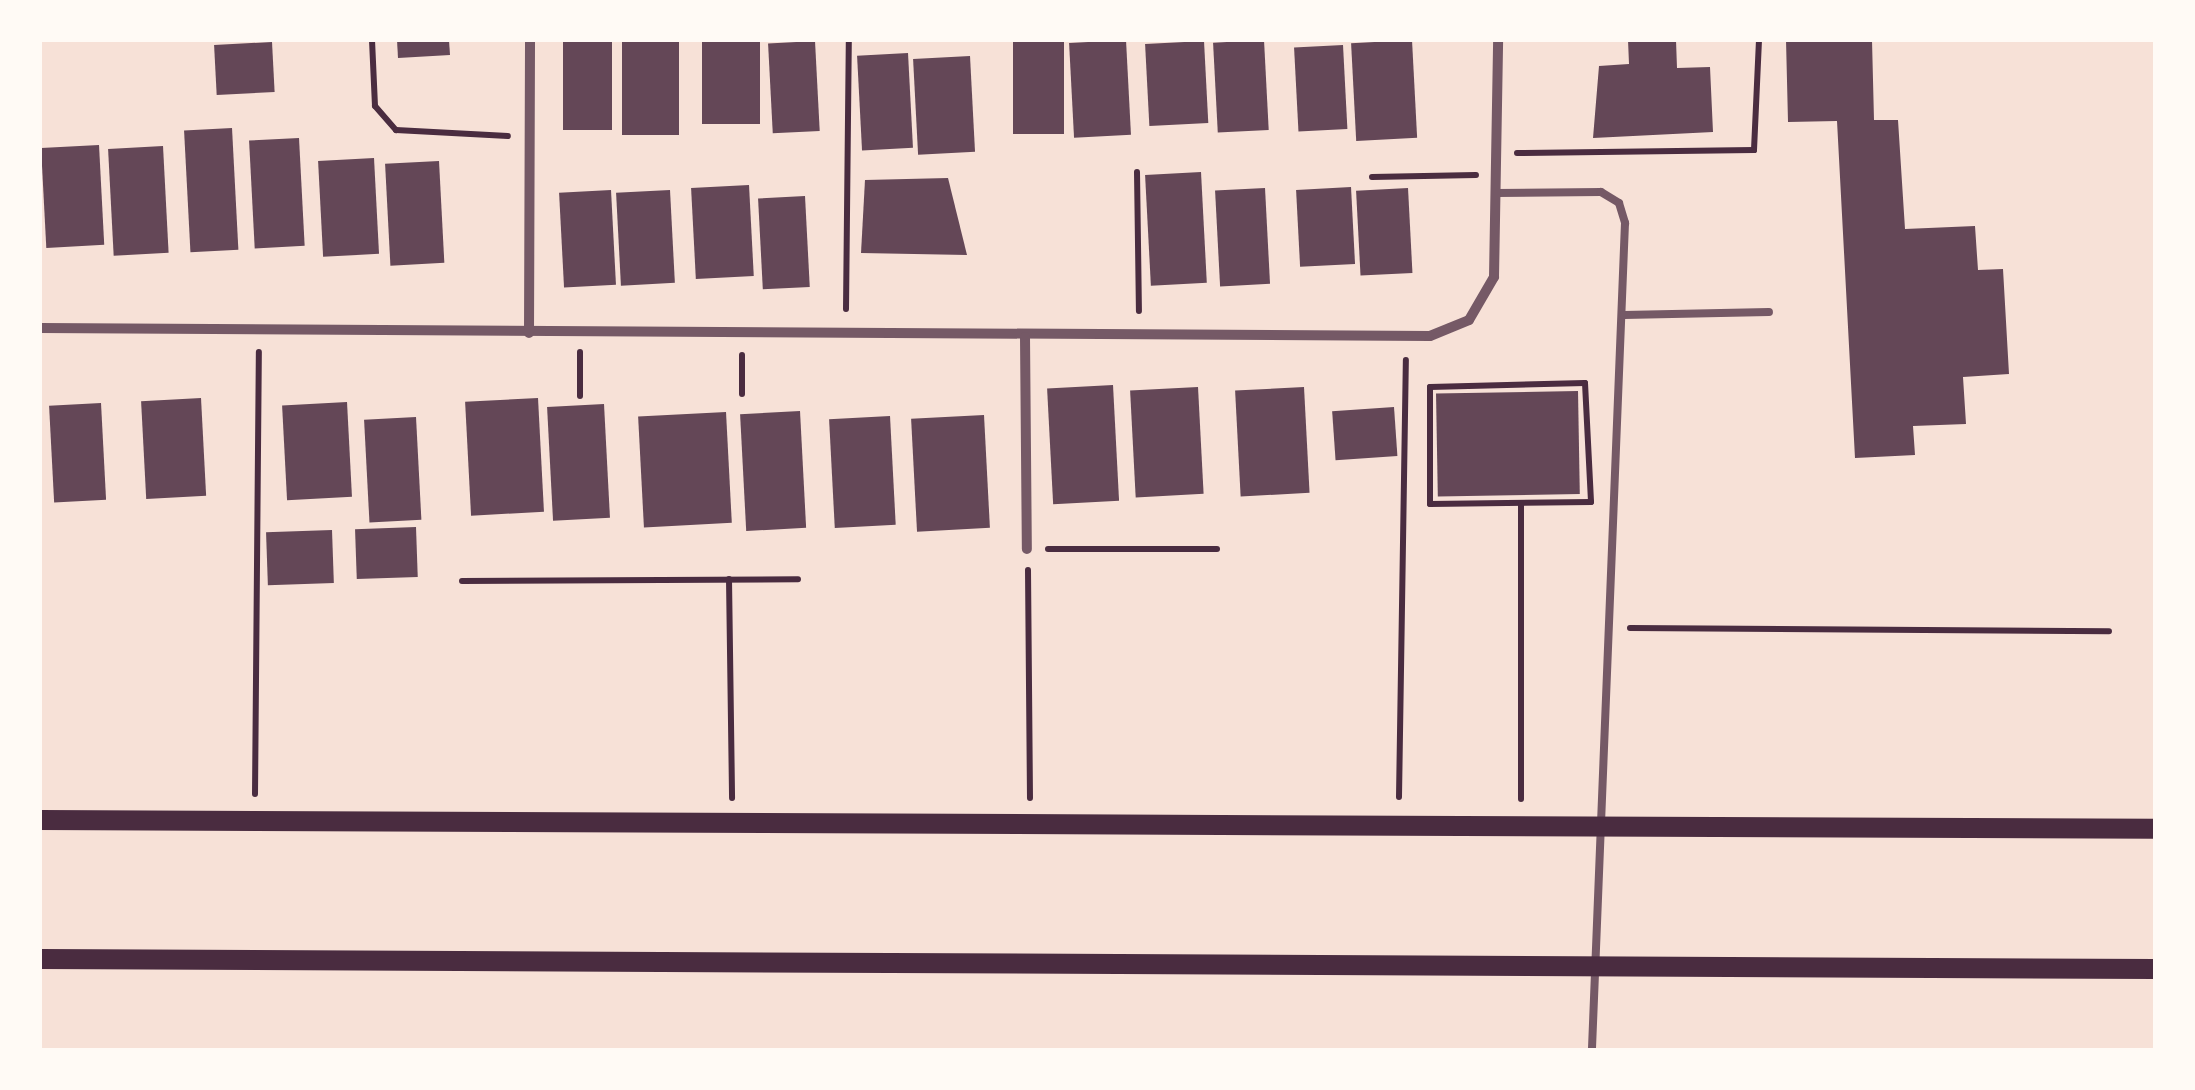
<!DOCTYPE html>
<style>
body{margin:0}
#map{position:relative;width:2195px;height:1090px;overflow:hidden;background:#f7e1d7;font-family:"DM Sans",sans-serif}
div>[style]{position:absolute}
.building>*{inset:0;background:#644757;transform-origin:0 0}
.path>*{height:6px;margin:-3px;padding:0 3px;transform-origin:3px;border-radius:3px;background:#4a2c40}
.service>*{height:8px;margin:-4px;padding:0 4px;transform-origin:4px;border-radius:4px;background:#755966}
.minor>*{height:10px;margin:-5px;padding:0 5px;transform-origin:5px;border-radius:5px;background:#755966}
.secondary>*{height:20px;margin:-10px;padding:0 10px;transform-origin:10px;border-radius:10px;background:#4a2c40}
span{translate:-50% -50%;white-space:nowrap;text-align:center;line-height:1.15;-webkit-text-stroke:8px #fffaf5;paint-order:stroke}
.frame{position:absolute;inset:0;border:42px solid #fffaf5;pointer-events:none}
</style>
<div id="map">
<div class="building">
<div style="clip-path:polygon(397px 40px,449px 40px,450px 55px,398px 58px)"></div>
<div style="left:563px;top:40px;width:49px;height:90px"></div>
<div style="left:622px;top:40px;width:57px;height:95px"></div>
<div style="left:702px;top:40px;width:58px;height:84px"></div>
<div style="left:1013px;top:40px;width:51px;height:94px"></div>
<div style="left:1126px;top:40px;width:95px;height:57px;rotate:87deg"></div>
<div style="left:1264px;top:40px;width:90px;height:51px;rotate:87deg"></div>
<div style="left:1412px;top:40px;width:98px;height:61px;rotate:87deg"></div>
<div style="clip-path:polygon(1628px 40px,1676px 40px,1677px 68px,1710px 67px,1713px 132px,1593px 138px,1599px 66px,1629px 64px)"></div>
<div style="clip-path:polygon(1786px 40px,1872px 40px,1874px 120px,1898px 120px,1905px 229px,1975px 226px,1978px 270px,2003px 269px,2009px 374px,1963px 377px,1966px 424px,1913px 426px,1915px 455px,1855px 458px,1837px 121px,1788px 122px)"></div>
<div style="left:815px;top:41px;width:90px;height:47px;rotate:87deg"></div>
<div style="left:1204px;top:41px;width:82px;height:59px;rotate:87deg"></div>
<div style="left:272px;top:42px;width:50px;height:58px;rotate:87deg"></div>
<div style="left:1343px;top:45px;width:84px;height:49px;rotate:87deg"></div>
<div style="left:908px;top:53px;width:95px;height:51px;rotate:87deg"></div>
<div style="left:970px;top:56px;width:96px;height:57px;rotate:87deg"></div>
<div style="left:232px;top:128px;width:122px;height:48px;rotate:87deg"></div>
<div style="left:299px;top:138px;width:108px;height:50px;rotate:87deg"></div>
<div style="left:99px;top:145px;width:100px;height:58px;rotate:87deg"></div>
<div style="left:163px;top:146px;width:107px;height:55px;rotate:87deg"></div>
<div style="left:374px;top:158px;width:96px;height:56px;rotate:87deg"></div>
<div style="left:439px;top:161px;width:102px;height:54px;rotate:87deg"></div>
<div style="left:1201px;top:172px;width:111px;height:56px;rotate:87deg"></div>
<div style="clip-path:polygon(948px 178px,967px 255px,861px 253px,865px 180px)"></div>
<div style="left:749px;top:185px;width:91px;height:58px;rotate:87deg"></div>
<div style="left:1351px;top:187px;width:77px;height:55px;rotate:87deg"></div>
<div style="left:1265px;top:188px;width:96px;height:50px;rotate:87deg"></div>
<div style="left:1408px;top:188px;width:85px;height:52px;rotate:87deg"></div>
<div style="left:611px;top:190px;width:95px;height:52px;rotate:87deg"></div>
<div style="left:670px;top:190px;width:93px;height:54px;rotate:87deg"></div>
<div style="left:805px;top:196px;width:91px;height:47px;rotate:87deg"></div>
<div style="left:1113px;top:385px;width:116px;height:66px;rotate:87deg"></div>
<div style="left:1198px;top:387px;width:107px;height:68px;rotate:87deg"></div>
<div style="left:1304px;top:387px;width:106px;height:69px;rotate:87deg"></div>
<div style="left:1578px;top:391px;width:103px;height:142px;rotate:89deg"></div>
<div style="left:201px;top:398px;width:98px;height:60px;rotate:87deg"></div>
<div style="left:538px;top:398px;width:114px;height:73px;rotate:87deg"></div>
<div style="left:347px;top:402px;width:95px;height:65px;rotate:87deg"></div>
<div style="left:101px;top:403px;width:97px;height:52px;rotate:87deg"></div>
<div style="left:604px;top:404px;width:114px;height:57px;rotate:87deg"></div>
<div style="left:1394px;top:407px;width:49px;height:62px;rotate:86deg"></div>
<div style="left:800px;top:411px;width:117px;height:60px;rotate:87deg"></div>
<div style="left:726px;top:412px;width:111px;height:88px;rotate:87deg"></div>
<div style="left:984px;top:415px;width:113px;height:73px;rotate:87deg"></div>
<div style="left:890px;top:416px;width:109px;height:61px;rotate:87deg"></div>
<div style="left:416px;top:417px;width:103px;height:52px;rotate:87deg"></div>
<div style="left:416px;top:527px;width:50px;height:61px;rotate:88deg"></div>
<div style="left:332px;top:530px;width:53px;height:66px;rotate:88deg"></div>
</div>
<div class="path">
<div style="left:372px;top:40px;width:66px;rotate:87.4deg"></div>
<div style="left:375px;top:106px;width:32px;rotate:49deg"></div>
<div style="left:396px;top:130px;width:112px;rotate:3.1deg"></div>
<div style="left:1517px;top:153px;width:237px;rotate:-0.7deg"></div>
<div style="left:1754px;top:150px;width:110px;rotate:-87.4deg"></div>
<div style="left:1137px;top:172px;width:139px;rotate:89.2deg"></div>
<div style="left:1372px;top:177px;width:104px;rotate:-1.1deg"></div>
<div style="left:846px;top:309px;width:269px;rotate:-89.4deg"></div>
<div style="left:580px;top:352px;width:44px;rotate:90deg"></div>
<div style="left:742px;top:355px;width:39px;rotate:90deg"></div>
<div style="left:1585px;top:383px;width:119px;rotate:87.1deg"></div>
<div style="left:1591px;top:502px;width:161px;rotate:179.3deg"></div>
<div style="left:1430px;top:504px;width:117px;rotate:-90deg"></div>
<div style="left:1430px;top:387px;width:155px;rotate:-1.5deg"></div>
<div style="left:1521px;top:505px;width:294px;rotate:90deg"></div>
<div style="left:1048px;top:549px;width:169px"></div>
<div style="left:1028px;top:570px;width:228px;rotate:89.5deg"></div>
<div style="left:729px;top:579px;width:219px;rotate:89.2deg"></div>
<div style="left:462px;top:581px;width:336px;rotate:-0.3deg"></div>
<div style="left:1630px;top:628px;width:479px;rotate:0.4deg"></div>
<div style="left:255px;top:794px;width:442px;rotate:-89.5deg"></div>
<div style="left:1399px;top:797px;width:437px;rotate:-89.1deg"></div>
</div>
<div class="service">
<div style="left:1497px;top:193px;width:104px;rotate:-0.6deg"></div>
<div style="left:1601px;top:192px;width:21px;rotate:31deg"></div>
<div style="left:1619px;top:203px;width:21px;rotate:73deg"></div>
<div style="left:1625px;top:223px;width:828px;rotate:92.29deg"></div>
<div style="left:1624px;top:315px;width:145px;rotate:-1.2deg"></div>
</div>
<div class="minor">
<div style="left:40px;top:328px;width:1390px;rotate:0.33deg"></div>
<div style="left:1430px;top:336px;width:42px;rotate:-22.3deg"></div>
<div style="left:1469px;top:320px;width:50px;rotate:-59.8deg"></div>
<div style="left:1494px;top:277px;width:237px;rotate:-89deg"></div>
<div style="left:529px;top:333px;width:293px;rotate:-89.8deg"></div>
<div style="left:1025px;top:337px;width:212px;rotate:89.5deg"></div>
</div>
<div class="secondary">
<div style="left:40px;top:820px;width:2115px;rotate:0.24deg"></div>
<div style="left:40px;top:959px;width:2115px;rotate:0.27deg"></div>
</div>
<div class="frame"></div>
</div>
